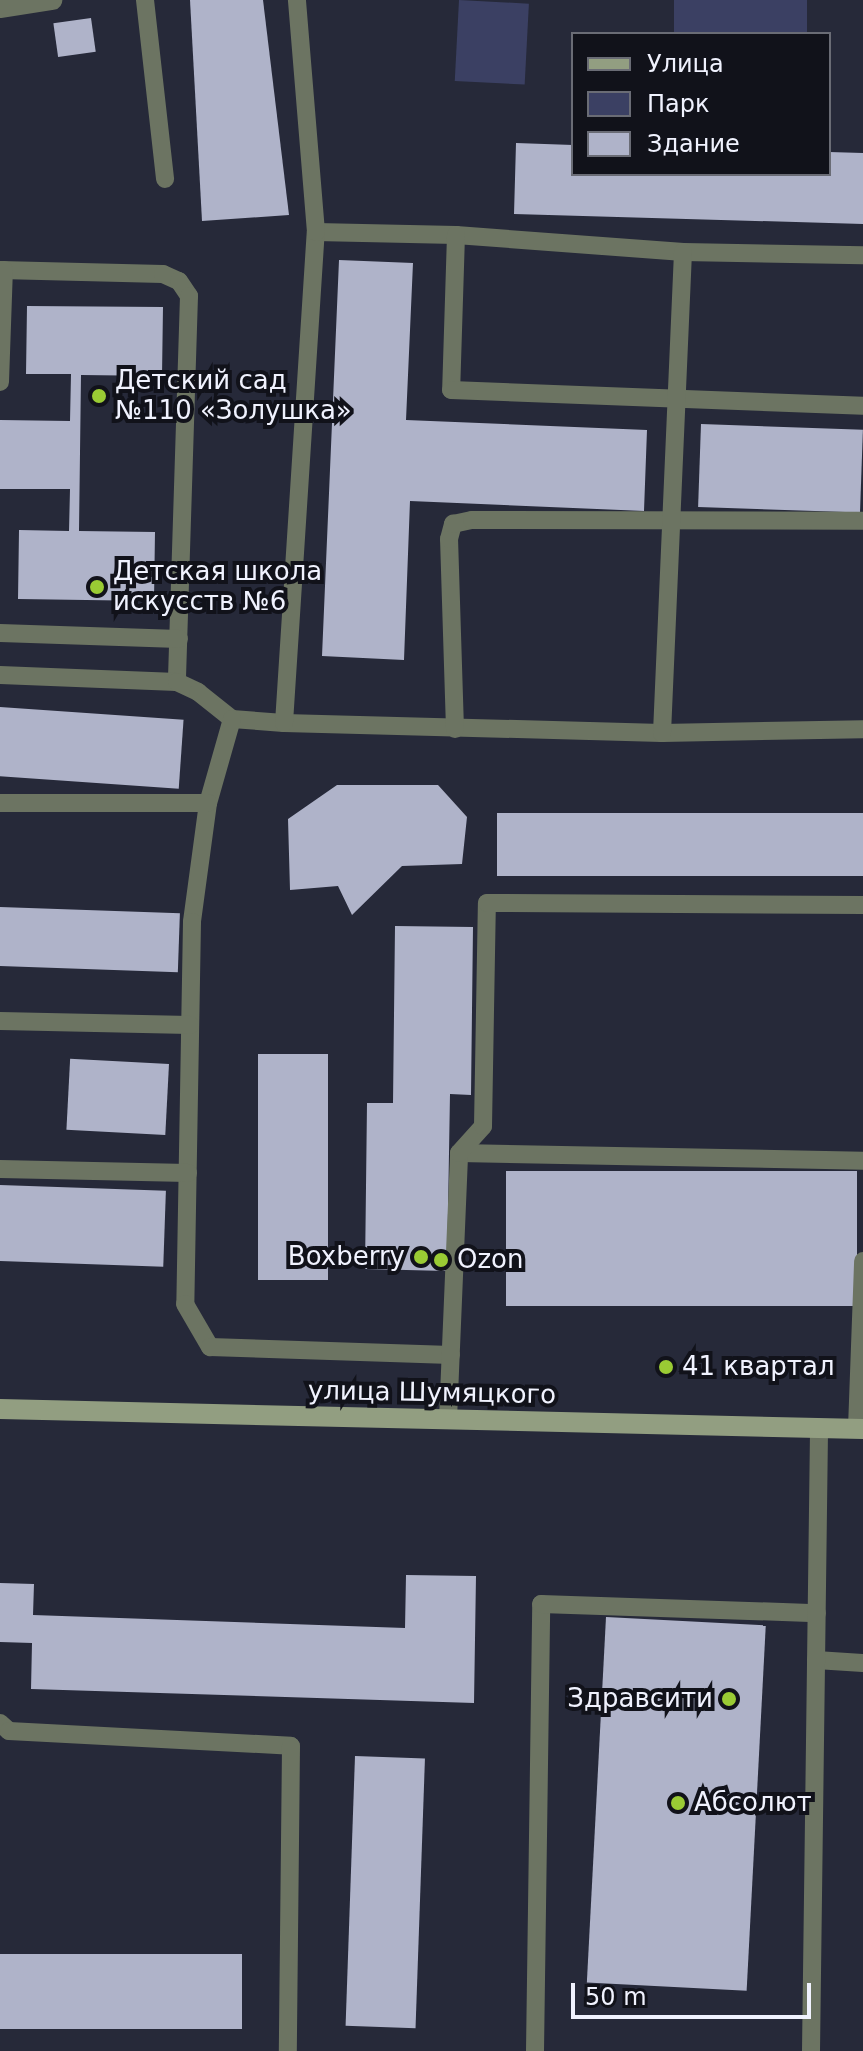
<!DOCTYPE html>
<meta charset="utf-8">
<style>
body{margin:0}
#map{position:relative;width:863px;height:2051px;overflow:hidden;background:#262939;font-family:"DejaVu Sans",sans-serif}
div>[style]{position:absolute}
.green>*{inset:0;background:#3b4063;transform-origin:0 0}
.building>*{inset:0;background:#afb3c9;transform-origin:0 0}
.lane>*{height:18px;margin:-9px;padding:0 9px;transform-origin:9px;border-radius:9px;background:#6c7462}
.street>*{height:20px;margin:-10px;padding:0 10px;transform-origin:10px;border-radius:10px;background:#6c7462}
.secondary>*{height:20px;margin:-10px;padding:0 10px;transform-origin:10px;border-radius:10px;background:#929e81}
.dots>*{width:22px;height:22px;translate:-50% -50%;box-sizing:border-box;border:4px solid #11121a;border-radius:50%}
span{translate:-50% -50%;white-space:nowrap;text-align:center;line-height:1.15;-webkit-text-stroke:8px #11121a;paint-order:stroke}
.poi-label{font-size:26px;color:#f0f2fe}
.left{translate:0 -50%;text-align:left}
.right{translate:-100% -50%;text-align:right}
.street-label{font-size:26px;color:#f0f2fe}
.legend{position:absolute;left:571px;top:32px;width:260px;height:144px;box-sizing:border-box;background:#11121a;border:2px solid #6a6c75;margin:0;padding:10px 14px;list-style:none;font-size:24px;color:#f0f2fe}
.legend li{display:flex;align-items:center;gap:16px;height:40px}
.legend b{width:40px;border:2px solid #6a6c75}
.scale{position:absolute;left:571px;top:1983px;width:240px;height:36px;box-sizing:border-box;border:4px solid #f0f2fe;border-top:0;padding-left:10px;font-size:24px;line-height:28px;white-space:nowrap;color:#f0f2fe;-webkit-text-stroke:6px #11121a;paint-order:stroke}
</style>
<div id="map">
<div class="green">
<div style="left:459px;top:0;width:70px;height:81px;rotate:3deg"></div>
<div style="left:674px;top:0;width:133px;height:34px"></div>
</div>
<div class="building">
<div style="clip-path:polygon(190px 0,263px 0,289px 215px,202px 221px)"></div>
<div style="left:91px;top:18px;width:34px;height:38px;rotate:82deg"></div>
<div style="clip-path:polygon(516px 143px,573px 145px,573px 174px,829px 174px,829px 152px,863px 153px,863px 224px,514px 214px)"></div>
<div style="clip-path:polygon(339px 260px,413px 263px,406px 420px,647px 430px,644px 511px,410px 501px,404px 660px,322px 656px)"></div>
<div style="clip-path:polygon(27px 306px,163px 307px,162px 376px,81px 375px,79px 531px,155px 532px,154px 601px,18px 599px,19px 530px,69px 531px,70px 489px,0 489px,0 420px,70px 421px,71px 374px,26px 374px)"></div>
<div style="left:701px;top:424px;width:162px;height:83px;rotate:2deg"></div>
<div style="left:0;top:707px;width:184px;height:69px;rotate:4deg"></div>
<div style="clip-path:polygon(337px 785px,438px 785px,467px 817px,462px 864px,402px 866px,352px 915px,338px 886px,290px 890px,288px 819px)"></div>
<div style="left:497px;top:813px;width:366px;height:63px"></div>
<div style="left:0;top:907px;width:180px;height:59px;rotate:2deg"></div>
<div style="clip-path:polygon(395px 926px,473px 927px,471px 1095px,450px 1094px,447px 1271px,365px 1269px,367px 1103px,393px 1103px)"></div>
<div style="left:258px;top:1054px;width:70px;height:226px"></div>
<div style="left:169px;top:1064px;width:71px;height:99px;rotate:93deg"></div>
<div style="left:506px;top:1171px;width:351px;height:135px"></div>
<div style="left:0;top:1185px;width:166px;height:76px;rotate:2deg"></div>
<div style="clip-path:polygon(406px 1575px,476px 1576px,474px 1703px,31px 1689px,32px 1643px,0 1642px,0 1583px,34px 1584px,33px 1615px,405px 1628px)"></div>
<div style="left:606px;top:1617px;width:160px;height:366px;rotate:3deg"></div>
<div style="left:355px;top:1756px;width:70px;height:270px;rotate:2deg"></div>
<div style="left:0;top:1954px;width:242px;height:75px"></div>
</div>
<div class="lane">
<div style="left:145px;top:0;width:180px;rotate:83.6deg"></div>
<div style="left:316px;top:232px;width:140px;rotate:1.2deg"></div>
<div style="left:456px;top:235px;width:228px;rotate:4.3deg"></div>
<div style="left:683px;top:252px;width:180px;rotate:1deg"></div>
<div style="left:456px;top:235px;width:155px;rotate:91.8deg"></div>
<div style="left:451px;top:390px;width:412px;rotate:2.2deg"></div>
<div style="left:0;top:270px;width:163px;rotate:1.4deg"></div>
<div style="left:163px;top:274px;width:17px;rotate:24deg"></div>
<div style="left:179px;top:281px;width:18px;rotate:56deg"></div>
<div style="left:189px;top:296px;width:386px;rotate:91.8deg"></div>
<div style="left:0;top:382px;width:112px;rotate:-88deg"></div>
<div style="left:0;top:633px;width:179px;rotate:1.9deg"></div>
<div style="left:0;top:675px;width:177px;rotate:2.3deg"></div>
<div style="left:177px;top:682px;width:23px;rotate:25deg"></div>
<div style="left:198px;top:692px;width:43px;rotate:38.5deg"></div>
<div style="left:232px;top:719px;width:52px;rotate:4.4deg"></div>
<div style="left:284px;top:723px;width:378px;rotate:1.5deg"></div>
<div style="left:662px;top:733px;width:201px;rotate:-1.1deg"></div>
<div style="left:232px;top:719px;width:87px;rotate:105.9deg"></div>
<div style="left:208px;top:803px;width:120px;rotate:97.7deg"></div>
<div style="left:192px;top:922px;width:382px;rotate:91deg"></div>
<div style="left:185px;top:1304px;width:50px;rotate:59.8deg"></div>
<div style="left:210px;top:1347px;width:241px;rotate:1.9deg"></div>
<div style="left:284px;top:723px;width:492px;rotate:-86.3deg"></div>
<div style="left:316px;top:232px;width:233px;rotate:-94.7deg"></div>
<div style="left:455px;top:729px;width:190px;rotate:-91.8deg"></div>
<div style="left:449px;top:539px;width:16px;rotate:-75deg"></div>
<div style="left:453px;top:524px;width:19px;rotate:-12deg"></div>
<div style="left:472px;top:520px;width:391px;rotate:0.1deg"></div>
<div style="left:662px;top:733px;width:481px;rotate:-87.5deg"></div>
<div style="left:0;top:803px;width:208px"></div>
<div style="left:0;top:1021px;width:190px;rotate:1.2deg"></div>
<div style="left:459px;top:1153px;width:404px;rotate:1.1deg"></div>
<div style="left:0;top:1169px;width:188px;rotate:1.2deg"></div>
<div style="left:448px;top:1419px;width:266px;rotate:-87.6deg"></div>
<div style="left:459px;top:1153px;width:36px;rotate:-48deg"></div>
<div style="left:483px;top:1126px;width:223px;rotate:-89deg"></div>
<div style="left:487px;top:903px;width:376px;rotate:0.3deg"></div>
<div style="left:857px;top:1428px;width:167px;rotate:-87.9deg"></div>
<div style="left:816px;top:1660px;width:47px;rotate:3.7deg"></div>
<div style="left:0;top:1723px;width:12px;rotate:42deg"></div>
<div style="left:9px;top:1731px;width:282px;rotate:3deg"></div>
<div style="left:291px;top:1746px;width:305px;rotate:90.6deg"></div>
<div style="left:535px;top:2051px;width:447px;rotate:-89.2deg"></div>
<div style="left:541px;top:1604px;width:276px;rotate:1.9deg"></div>
<div style="left:811px;top:2051px;width:623px;rotate:-89.26deg"></div>
</div>
<div class="street">
<div style="left:0;top:8px;width:53px;rotate:-8.7deg"></div>
</div>
<div class="secondary">
<div style="left:0;top:1409px;width:863px;rotate:1.33deg"></div>
</div>
<div class="dots">
<div style="left:99px;top:396px;background:#9acb34"></div>
<div style="left:97px;top:587px;background:#9acb34"></div>
<div style="left:421px;top:1257px;background:#9acb34"></div>
<div style="left:441px;top:1260px;background:#9acb34"></div>
<div style="left:666px;top:1367px;background:#9acb34"></div>
<div style="left:729px;top:1699px;background:#9acb34"></div>
<div style="left:678px;top:1803px;background:#9acb34"></div>
</div>
<div class="poi-label">
<span class="left" style="left:115px;top:396px">Детский сад<br>№110 «Золушка»</span>
<span class="left" style="left:113px;top:587px">Детская школа<br>искусств №6</span>
<span class="right" style="left:405px;top:1257px">Boxberry</span>
<span class="left" style="left:457px;top:1260px">Ozon</span>
<span class="left" style="left:682px;top:1367px">41 квартал</span>
<span class="right" style="left:713px;top:1699px">Здравсити</span>
<span class="left" style="left:694px;top:1803px">Абсолют</span>
</div>
<div class="street-label">
<span style="left:432px;top:1393px;rotate:1deg">улица Шумяцкого</span>
</div>
<ul class="legend">
<li><b style="height:10px;background:#929e81"></b>Улица</li>
<li><b style="height:22px;background:#3b4063"></b>Парк</li>
<li><b style="height:22px;background:#afb3c9"></b>Здание</li>
</ul>
<div class="scale">50 m</div>
</div>
